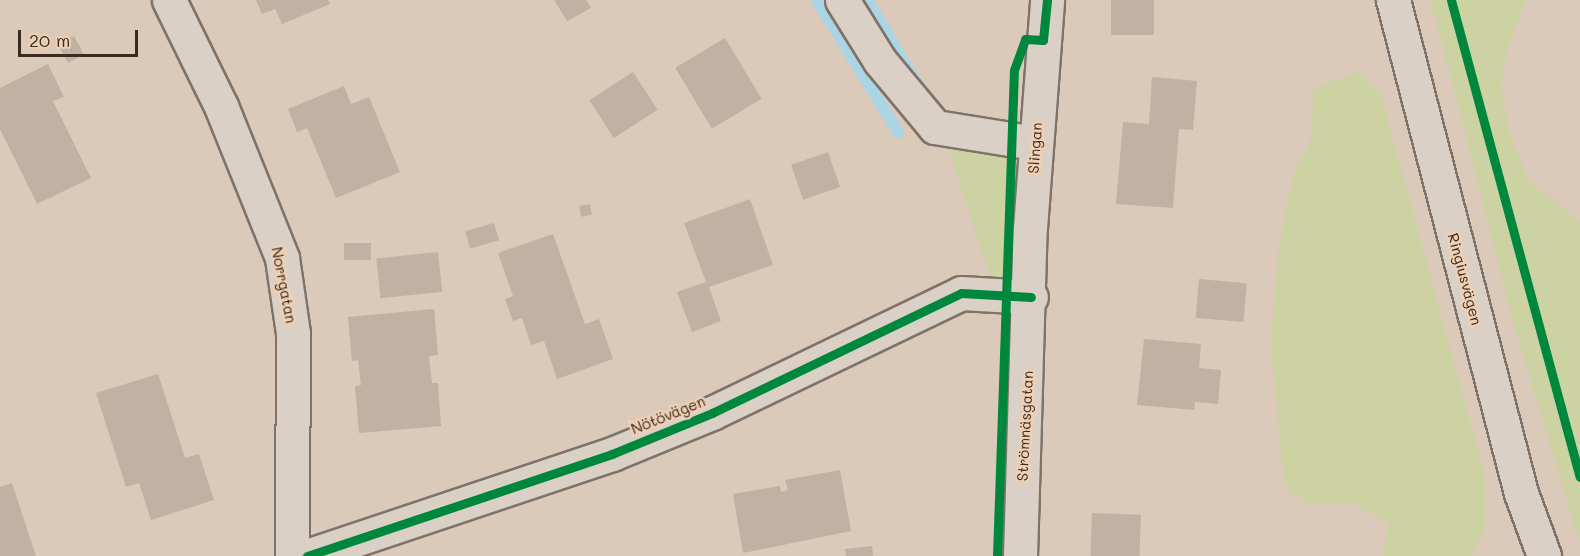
<!DOCTYPE html>
<meta charset="utf-8">
<style>
body{margin:0}
#map{position:relative;width:1580px;height:556px;overflow:hidden;background:#dbc9b9;font-family:Mali,sans-serif}
div>[style]{position:absolute}
.green>*{inset:0;background:#ccd2a2}
.stream>*{height:12px;margin:-6px;padding:0 6px;transform-origin:6px;border-radius:6px;background:#abd5e5}
.building>*{inset:0;background:#c0b1a3;transform-origin:0 0}
.roads{filter:drop-shadow(2px 0 #7e7369) drop-shadow(-2px 0 #7e7369) drop-shadow(0 2px #7e7369) drop-shadow(0 -2px #7e7369)}
.minor>*{height:33px;margin:-16.5px;padding:0 16.5px;transform-origin:16.5px;border-radius:16.5px;background:#dbd0c5}
.cycleway>*{height:9px;margin:-4.5px;padding:0 4.5px;transform-origin:4.5px;border-radius:4.5px;background:#00873e}
span{translate:-50% -50%;white-space:nowrap;text-align:center;line-height:1.15;-webkit-text-stroke:5px #eed0b4;paint-order:stroke}
.street-label{font-size:15px;color:#3b2a1e}
.scale{position:absolute;left:18px;top:30px;width:120px;height:27px;box-sizing:border-box;border:3px solid #3b2a1e;border-top:0;padding-left:8px;font-size:18px;line-height:21px;white-space:nowrap;color:#3b2a1e;-webkit-text-stroke:4px #eed0b4;paint-order:stroke}
</style>
<div id="map">
<div class="green">
<div style="clip-path:polygon(1431px 0,1526px 0,1509px 43px,1501px 82px,1509px 132px,1529px 181px,1580px 222px,1580px 544px,1513px 322px)"></div>
<div style="clip-path:polygon(1358px 71px,1381px 94px,1486px 481px,1485px 529px,1470px 556px,1383px 556px,1389px 523px,1354px 504px,1307px 503px,1289px 491px,1283px 475px,1271px 346px,1278px 252px,1294px 172px,1310px 143px,1314px 89px)"></div>
<div style="clip-path:polygon(944px 136px,1047px 150px,1034px 282px,992px 282px)"></div>
</div>
<div class="stream">
<div style="left:817px;top:0;width:155px;rotate:58.5deg"></div>
<div style="left:867px;top:0;width:98px;rotate:59.2deg"></div>
</div>
<div class="building">
<div style="clip-path:polygon(256px 0,328px 0,330px 4px,282px 24px,275px 9px,262px 14px)"></div>
<div style="clip-path:polygon(554px 0,586px 0,591px 8px,567px 21px)"></div>
<div style="left:1111px;top:0;width:43px;height:35px"></div>
<div style="left:74px;top:36px;width:21px;height:18px;rotate:62deg"></div>
<div style="left:725px;top:38px;width:71px;height:58px;rotate:59deg"></div>
<div style="clip-path:polygon(48px 64px,64px 97px,53px 101px,91px 178px,37px 204px,0 129px,0 88px)"></div>
<div style="left:633px;top:72px;width:45px;height:52px;rotate:57deg"></div>
<div style="clip-path:polygon(1152px 77px,1197px 81px,1193px 130px,1179px 129px,1173px 208px,1116px 204px,1123px 122px,1149px 124px)"></div>
<div style="clip-path:polygon(344px 86px,351px 104px,369px 97px,400px 172px,336px 198px,307px 128px,297px 132px,288px 109px)"></div>
<div style="left:828px;top:152px;width:37px;height:39px;rotate:71deg"></div>
<div style="clip-path:polygon(750px 199px,773px 265px,709px 287px,721px 321px,692px 332px,677px 292px,706px 282px,684px 223px)"></div>
<div style="left:590px;top:204px;width:11px;height:11px;rotate:80deg"></div>
<div style="left:494px;top:223px;width:18px;height:30px;rotate:74deg"></div>
<div style="clip-path:polygon(553px 234px,585px 324px,599px 319px,613px 359px,557px 379px,544px 341px,531px 345px,522px 318px,513px 321px,505px 299px,513px 296px,498px 253px)"></div>
<div style="left:344px;top:243px;width:27px;height:17px"></div>
<div style="left:438px;top:252px;width:40px;height:62px;rotate:84deg"></div>
<div style="left:1199px;top:279px;width:48px;height:39px;rotate:5deg"></div>
<div style="clip-path:polygon(434px 309px,438px 355px,429px 356px,432px 383px,438px 383px,441px 426px,359px 433px,355px 386px,361px 385px,358px 360px,352px 361px,348px 317px)"></div>
<div style="clip-path:polygon(1144px 339px,1201px 344px,1199px 368px,1221px 370px,1218px 404px,1195px 402px,1194px 410px,1137px 405px)"></div>
<div style="clip-path:polygon(158px 374px,185px 458px,199px 454px,214px 500px,151px 520px,139px 483px,126px 487px,96px 393px)"></div>
<div style="clip-path:polygon(840px 470px,851px 531px,743px 553px,733px 494px,780px 486px,781px 492px,788px 490px,785px 480px)"></div>
<div style="clip-path:polygon(12px 483px,36px 556px,0 556px,0 487px)"></div>
<div style="left:1092px;top:513px;width:49px;height:43px;rotate:2deg"></div>
<div style="clip-path:polygon(872px 546px,873px 556px,846px 556px,845px 549px)"></div>
</div>
<div class="roads">
<div class="minor">
<div style="left:169px;top:0;width:118px;rotate:63.9deg"></div>
<div style="left:221px;top:106px;width:164px;rotate:68.1deg"></div>
<div style="left:282px;top:258px;width:76px;rotate:81.7deg"></div>
<div style="left:293px;top:333px;width:223px;rotate:90.3deg"></div>
<div style="left:842px;top:0;width:72px;rotate:58.1deg"></div>
<div style="left:880px;top:61px;width:86px;rotate:50.2deg"></div>
<div style="left:935px;top:127px;width:101px;rotate:9.1deg"></div>
<div style="left:1393px;top:0;width:509px;rotate:75.45deg"></div>
<div style="left:1521px;top:493px;width:67px;rotate:69.9deg"></div>
<div style="left:307px;top:556px;width:322px;rotate:-18.5deg"></div>
<div style="left:612px;top:454px;width:108px;rotate:-22.3deg"></div>
<div style="left:712px;top:413px;width:276px;rotate:-25.7deg"></div>
<div style="left:961px;top:293px;width:70px;rotate:3.3deg"></div>
<div style="left:1020px;top:556px;width:328px;rotate:-88.3deg"></div>
<div style="left:1030px;top:228px;width:229px;rotate:-85.7deg"></div>
</div>
</div>
<div class="cycleway">
<div style="left:1451px;top:0;width:494px;rotate:74.9deg"></div>
<div style="left:307px;top:556px;width:322px;rotate:-18.5deg"></div>
<div style="left:612px;top:454px;width:108px;rotate:-22.3deg"></div>
<div style="left:712px;top:413px;width:276px;rotate:-25.7deg"></div>
<div style="left:961px;top:293px;width:70px;rotate:3.3deg"></div>
<div style="left:997px;top:556px;width:486px;rotate:-88deg"></div>
<div style="left:1014px;top:70px;width:33px;rotate:-70deg"></div>
<div style="left:1025px;top:39px;width:18px;rotate:3deg"></div>
<div style="left:1043px;top:40px;width:40px;rotate:-84.3deg"></div>
</div>
<div class="street-label">
<span style="left:1035px;top:148px;rotate:-86deg">Slingan</span>
<span style="left:1465px;top:279px;rotate:75deg">Ringiusvägen</span>
<span style="left:284px;top:285px;rotate:79deg">Norrgatan</span>
<span style="left:668px;top:415px;rotate:-22deg">Nötövägen</span>
<span style="left:1025px;top:426px;rotate:-87deg">Strömnäsgatan</span>
</div>
<div class="scale">20 m</div>
</div>
